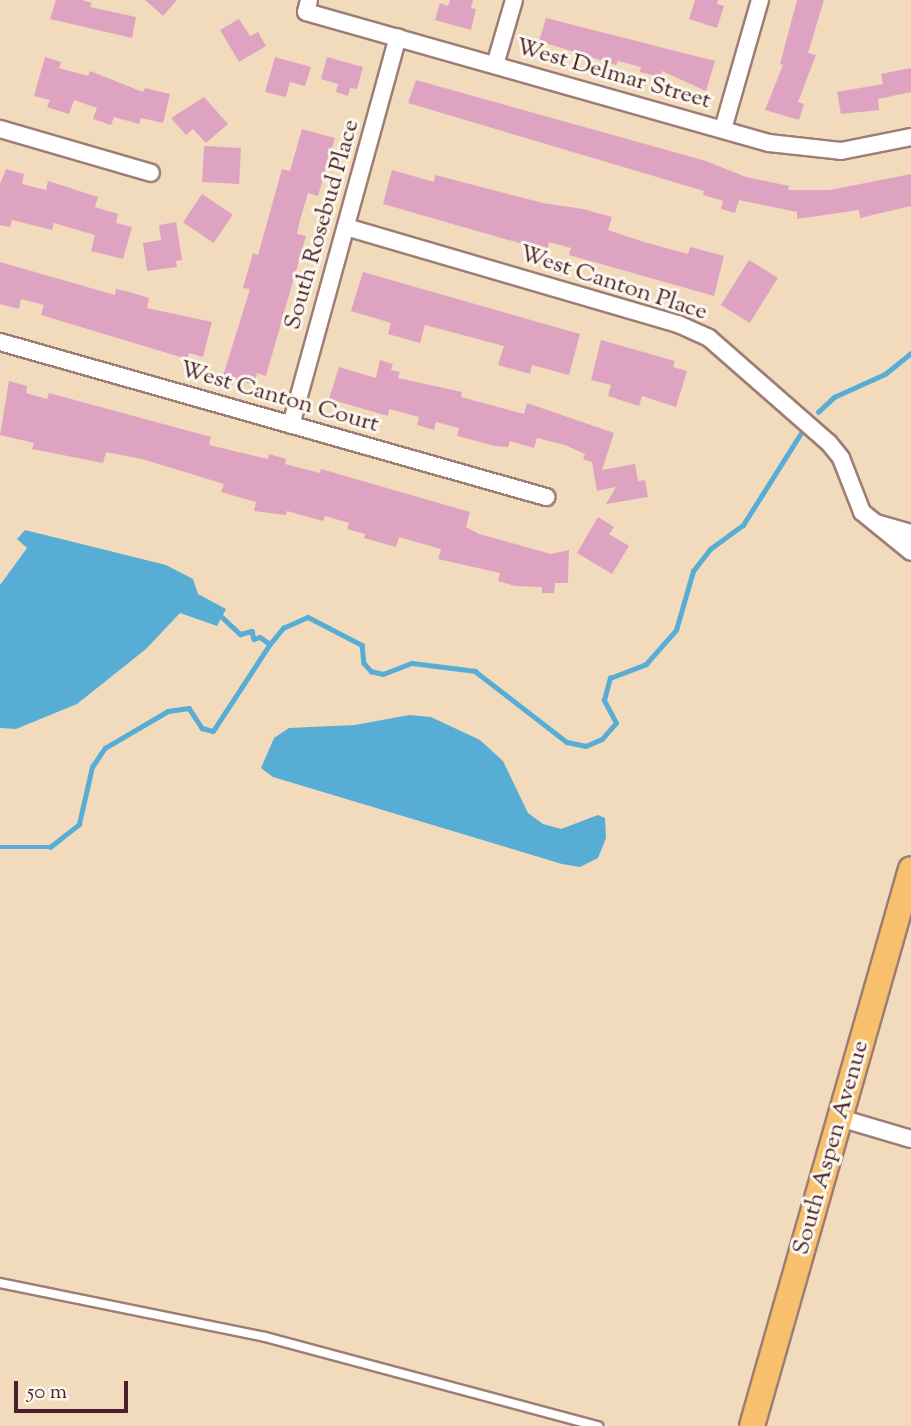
<!DOCTYPE html>
<style>
body{margin:0}
#map{position:relative;width:911px;height:1426px;overflow:hidden;background:#f2dbbd;font-family:"Sorts Mill Goudy",serif}
div>[style]{position:absolute}
.water>*{inset:0;background:#57add3}
.stream>*{height:4.5px;margin:-2.25px;padding:0 2.25px;transform-origin:2.25px;border-radius:2.25px;background:#57add3}
.building>*{inset:0;background:#dda3c1;transform-origin:0 0}
.roads{filter:drop-shadow(2px 0 #9e7d74) drop-shadow(-2px 0 #9e7d74) drop-shadow(0 2px #9e7d74) drop-shadow(0 -2px #9e7d74)}
.service>*{height:8px;margin:-4px;padding:0 4px;transform-origin:4px;border-radius:4px;background:#fff}
.minor>*{height:16px;margin:-8px;padding:0 8px;transform-origin:8px;border-radius:8px;background:#fff}
.primary>*{height:24px;margin:-12px;padding:0 12px;transform-origin:12px;border-radius:12px;background:#f7c06c}
span{translate:-50% -50%;white-space:nowrap;text-align:center;line-height:1.15;-webkit-text-stroke:6px #fbf7ec;paint-order:stroke}
.street-label{font-size:24px;color:#4a1f2b}
.scale{position:absolute;left:14px;top:1381px;width:114px;height:32px;box-sizing:border-box;border:4px solid #4a1f2b;border-top:0;padding-left:9px;font-size:21px;line-height:24px;white-space:nowrap;color:#4a1f2b;-webkit-text-stroke:5px #fbf7ec;paint-order:stroke}
</style>
<div id="map">
<div class="water">
<div style="clip-path:polygon(25px 530px,166px 565px,193px 579px,198px 594px,226px 609px,217px 626px,180px 613px,146px 649px,77px 704px,16px 729px,0 728px,0 585px,27px 548px,17px 539px)"></div>
<div style="clip-path:polygon(409px 715px,431px 717px,480px 740px,503px 761px,528px 813px,543px 824px,561px 829px,598px 815px,605px 818px,606px 838px,598px 858px,580px 867px,562px 864px,273px 777px,261px 768px,274px 738px,289px 728px,355px 725px)"></div>
</div>
<div class="stream">
<div style="left:818px;top:412px;width:22px;rotate:-43deg"></div>
<div style="left:834px;top:397px;width:56px;rotate:-24.3deg"></div>
<div style="left:885px;top:374px;width:33px;rotate:-39deg"></div>
<div style="left:222px;top:617px;width:25px;rotate:43deg"></div>
<div style="left:240px;top:634px;width:12px;rotate:-14deg"></div>
<div style="left:252px;top:631px;width:8px;rotate:76deg"></div>
<div style="left:254px;top:639px;width:6px;rotate:-18deg"></div>
<div style="left:260px;top:637px;width:12px;rotate:35deg"></div>
<div style="left:0;top:847px;width:50px"></div>
<div style="left:50px;top:847px;width:37px;rotate:-38deg"></div>
<div style="left:79px;top:824px;width:58px;rotate:-77.2deg"></div>
<div style="left:92px;top:767px;width:23px;rotate:-56deg"></div>
<div style="left:105px;top:748px;width:73px;rotate:-30.4deg"></div>
<div style="left:168px;top:711px;width:21px;rotate:-8deg"></div>
<div style="left:189px;top:708px;width:24px;rotate:57deg"></div>
<div style="left:202px;top:728px;width:11px;rotate:15deg"></div>
<div style="left:213px;top:731px;width:104px;rotate:-56.8deg"></div>
<div style="left:270px;top:644px;width:21px;rotate:-51deg"></div>
<div style="left:283px;top:628px;width:27px;rotate:-24deg"></div>
<div style="left:308px;top:617px;width:61px;rotate:27.4deg"></div>
<div style="left:362px;top:645px;width:18px;rotate:84deg"></div>
<div style="left:364px;top:663px;width:11px;rotate:49deg"></div>
<div style="left:371px;top:671px;width:12px;rotate:14deg"></div>
<div style="left:383px;top:674px;width:31px;rotate:-21deg"></div>
<div style="left:412px;top:663px;width:64px;rotate:7.2deg"></div>
<div style="left:475px;top:671px;width:116px;rotate:37.7deg"></div>
<div style="left:567px;top:742px;width:19px;rotate:12deg"></div>
<div style="left:586px;top:746px;width:17px;rotate:-24deg"></div>
<div style="left:602px;top:739px;width:21px;rotate:-49deg"></div>
<div style="left:616px;top:723px;width:26px;rotate:-118deg"></div>
<div style="left:604px;top:700px;width:23px;rotate:-75deg"></div>
<div style="left:610px;top:678px;width:39px;rotate:-21deg"></div>
<div style="left:646px;top:664px;width:45px;rotate:-48.6deg"></div>
<div style="left:676px;top:630px;width:61px;rotate:-73.9deg"></div>
<div style="left:693px;top:571px;width:28px;rotate:-52deg"></div>
<div style="left:710px;top:549px;width:41px;rotate:-36deg"></div>
<div style="left:743px;top:525px;width:109px;rotate:-57.8deg"></div>
</div>
<div class="building">
<div style="clip-path:polygon(56px 0,82px 0,92px 3px,90px 7px,136px 17px,132px 38px,50px 19px)"></div>
<div style="clip-path:polygon(145px 0,177px 0,163px 16px)"></div>
<div style="clip-path:polygon(450px 0,473px 0,471px 8px,476px 9px,471px 30px,435px 20px,440px 3px,448px 6px)"></div>
<div style="clip-path:polygon(695px 0,718px 0,717px 4px,724px 6px,717px 28px,689px 19px)"></div>
<div style="clip-path:polygon(797px 0,824px 0,808px 53px,816px 55px,798px 102px,804px 104px,799px 120px,765px 110px,783px 65px,780px 64px)"></div>
<div style="clip-path:polygon(546px 18px,715px 61px,706px 91px,662px 71px,661px 77px,640px 72px,641px 67px,618px 61px,616px 65px,539px 41px)"></div>
<div style="clip-path:polygon(239px 19px,250px 36px,258px 32px,266px 46px,239px 62px,220px 30px)"></div>
<div style="clip-path:polygon(45px 57px,61px 62px,59px 68px,88px 76px,90px 71px,143px 92px,145px 88px,170px 94px,163px 123px,141px 118px,139px 124px,114px 117px,111px 125px,93px 119px,97px 108px,74px 100px,69px 114px,47px 107px,50px 100px,34px 96px)"></div>
<div style="clip-path:polygon(275px 57px,311px 67px,305px 86px,290px 82px,286px 97px,265px 92px)"></div>
<div style="clip-path:polygon(327px 57px,363px 67px,357px 89px,350px 88px,348px 96px,336px 92px,338px 84px,321px 79px)"></div>
<div style="clip-path:polygon(911px 68px,911px 92px,878px 99px,879px 110px,841px 114px,837px 92px,883px 84px,881px 74px)"></div>
<div style="clip-path:polygon(416px 80px,706px 161px,746px 177px,789px 186px,788px 190px,830px 190px,911px 174px,911px 206px,860px 218px,859px 210px,797px 219px,797px 212px,739px 200px,735px 213px,721px 209px,723px 201px,703px 195px,704px 191px,408px 103px)"></div>
<div style="clip-path:polygon(204px 97px,228px 124px,206px 143px,193px 129px,186px 135px,171px 118px)"></div>
<div style="clip-path:polygon(302px 129px,335px 138px,318px 196px,308px 193px,300px 220px,297px 234px,306px 236px,266px 376px,257px 373px,254px 385px,223px 376px,250px 289px,243px 288px,253px 253px,258px 255px,282px 169px,290px 171px)"></div>
<div style="left:241px;top:148px;width:36px;height:37px;rotate:93deg"></div>
<div style="clip-path:polygon(6px 169px,24px 174px,22px 184px,46px 190px,48px 181px,98px 197px,95px 207px,118px 214px,116px 223px,132px 227px,123px 259px,91px 251px,95px 235px,54px 223px,52px 230px,12px 220px,10px 227px,0 225px,0 184px)"></div>
<div style="clip-path:polygon(392px 170px,434px 182px,435px 175px,543px 203px,583px 209px,612px 217px,608px 230px,644px 242px,688px 254px,690px 247px,724px 256px,714px 296px,569px 255px,571px 248px,549px 242px,547px 251px,383px 204px)"></div>
<div style="left:202px;top:194px;width:37px;height:34px;rotate:34deg"></div>
<div style="clip-path:polygon(176px 222px,182px 260px,176px 261px,177px 267px,147px 271px,143px 243px,161px 240px,159px 225px)"></div>
<div style="left:749px;top:260px;width:34px;height:53px;rotate:32deg"></div>
<div style="clip-path:polygon(0 262px,115px 295px,116px 289px,130px 292px,149px 298px,147px 308px,212px 322px,203px 357px,189px 353px,187px 359px,41px 315px,44px 305px,21px 299px,19px 309px,0 304px)"></div>
<div style="clip-path:polygon(363px 272px,580px 334px,569px 375px,532px 365px,530px 374px,498px 365px,504px 346px,425px 325px,420px 343px,388px 334px,391px 323px,351px 311px)"></div>
<div style="clip-path:polygon(601px 340px,675px 361px,673px 367px,687px 371px,676px 407px,642px 396px,639px 406px,608px 396px,611px 385px,591px 380px)"></div>
<div style="clip-path:polygon(380px 360px,393px 364px,391px 370px,400px 372px,398px 378px,462px 392px,461px 397px,524px 414px,527px 403px,614px 433px,602px 470px,635px 464px,638px 481px,645px 480px,648px 497px,606px 504px,616px 487px,597px 491px,592px 462px,583px 459px,585px 454px,565px 445px,537px 438px,534px 448px,510px 441px,508px 447px,495px 446px,457px 436px,459px 428px,436px 422px,434px 430px,417px 425px,419px 417px,389px 409px,388px 416px,329px 399px,339px 367px,376px 378px)"></div>
<div style="clip-path:polygon(9px 381px,27px 386px,26px 393px,47px 399px,49px 393px,211px 437px,209px 445px,268px 459px,269px 454px,286px 459px,285px 464px,320px 473px,321px 469px,470px 512px,466px 527px,479px 534px,551px 554px,569px 550px,568px 583px,555px 583px,554px 593px,542px 593px,542px 587px,515px 586px,498px 581px,500px 573px,438px 559px,441px 549px,399px 537px,396px 547px,364px 538px,365px 534px,347px 529px,349px 523px,325px 516px,323px 521px,287px 511px,286px 515px,254px 511px,256px 502px,221px 492px,224px 484px,142px 459px,106px 452px,103px 463px,32px 449px,34px 443px,0 435px)"></div>
<div style="clip-path:polygon(598px 517px,614px 527px,609px 534px,629px 546px,612px 574px,577px 553px)"></div>
</div>
<div class="roads">
<div class="service">
<div style="left:0;top:1283px;width:270px;rotate:11.5deg"></div>
<div style="left:265px;top:1337px;width:345px;rotate:15deg"></div>
</div>
<div class="minor">
<div style="left:309px;top:0;width:12px;rotate:104deg"></div>
<div style="left:306px;top:12px;width:481px;rotate:15.8deg"></div>
<div style="left:769px;top:143px;width:72px;rotate:6.3deg"></div>
<div style="left:841px;top:151px;width:71px;rotate:-11.3deg"></div>
<div style="left:495px;top:65px;width:68px;rotate:-73.7deg"></div>
<div style="left:0;top:129px;width:157px;rotate:16.2deg"></div>
<div style="left:723px;top:129px;width:134px;rotate:-74deg"></div>
<div style="left:346px;top:227px;width:346px;rotate:16.3deg"></div>
<div style="left:678px;top:324px;width:34px;rotate:24deg"></div>
<div style="left:709px;top:338px;width:159px;rotate:41.2deg"></div>
<div style="left:829px;top:443px;width:19px;rotate:51deg"></div>
<div style="left:841px;top:458px;width:58px;rotate:68.7deg"></div>
<div style="left:862px;top:512px;width:63px;rotate:39.2deg"></div>
<div style="left:0;top:342px;width:568px;rotate:15.85deg"></div>
<div style="left:291px;top:425px;width:402px;rotate:-74.6deg"></div>
<div style="left:876px;top:523px;width:36px;rotate:16deg"></div>
<div style="left:840px;top:1118px;width:74px;rotate:16.5deg"></div>
</div>
<div class="primary">
<div style="left:752px;top:1426px;width:579px;rotate:-74.07deg"></div>
</div>
</div>
<div class="street-label">
<span style="left:613px;top:75px;rotate:16deg">West Delmar Street</span>
<span style="left:323px;top:225px;rotate:-74deg">South Rosebud Place</span>
<span style="left:613px;top:284px;rotate:18deg">West Canton Place</span>
<span style="left:279px;top:398px;rotate:16deg">West Canton Court</span>
<span style="left:832px;top:1148px;rotate:-74deg">South Aspen Avenue</span>
</div>
<div class="scale">50 m</div>
</div>
